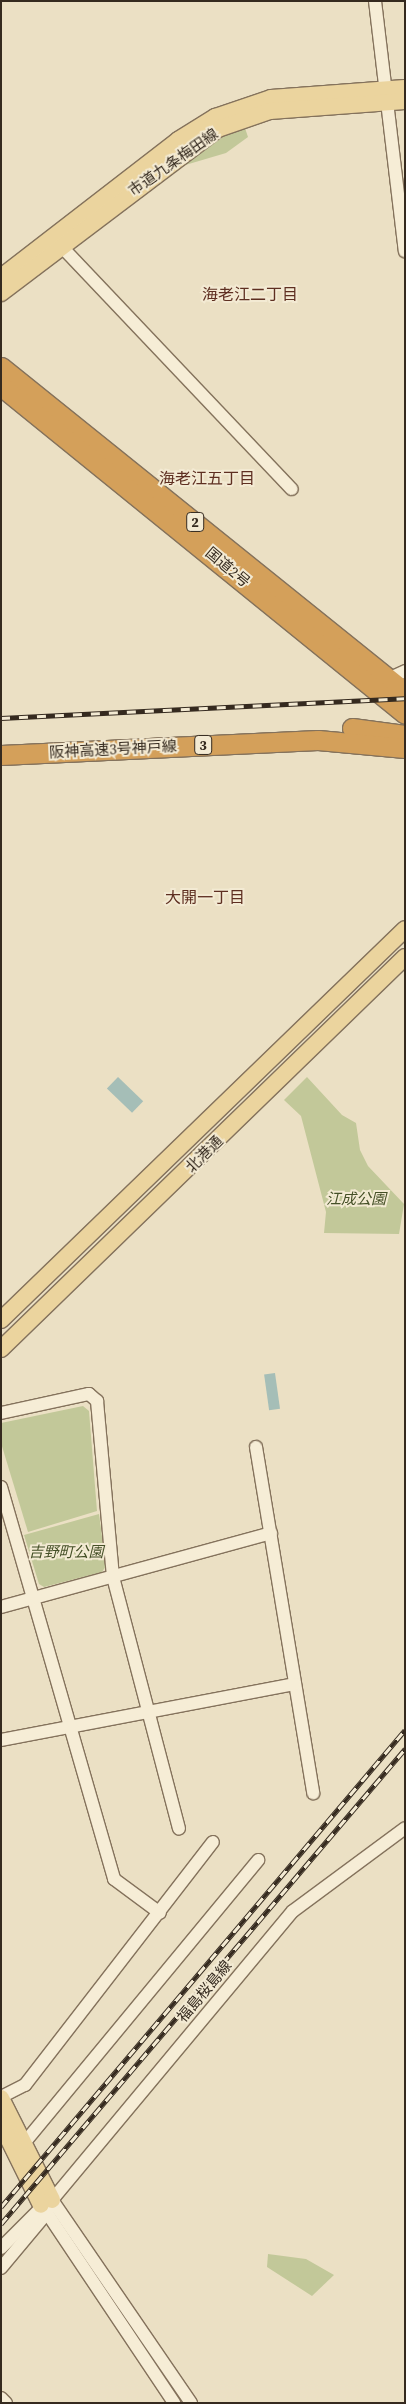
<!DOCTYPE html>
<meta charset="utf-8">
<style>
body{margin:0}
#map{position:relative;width:406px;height:2404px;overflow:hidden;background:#ebe0c4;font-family:"Source Serif 4","Noto Sans JP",serif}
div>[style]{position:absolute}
.green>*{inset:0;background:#c2c899}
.water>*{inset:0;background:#a5beb7;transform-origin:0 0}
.roads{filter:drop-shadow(1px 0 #84725c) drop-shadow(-1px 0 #84725c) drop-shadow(0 1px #84725c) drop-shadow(0 -1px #84725c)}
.minor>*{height:12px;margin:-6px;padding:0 6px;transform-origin:6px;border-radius:6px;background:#f6edd6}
.major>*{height:16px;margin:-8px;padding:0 8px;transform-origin:8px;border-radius:8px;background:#ebd49e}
.highway>*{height:19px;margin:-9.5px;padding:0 9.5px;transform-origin:9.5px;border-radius:9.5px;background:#d4a05a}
.rail>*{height:5px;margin-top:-2.5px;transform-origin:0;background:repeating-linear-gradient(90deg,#f3ead3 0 9px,#352a1f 0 18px);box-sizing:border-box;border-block:1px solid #352a1f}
span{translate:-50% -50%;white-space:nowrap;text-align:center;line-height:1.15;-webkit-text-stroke:4px #f3ead3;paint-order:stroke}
.shield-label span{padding:1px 4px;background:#f3ead3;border:1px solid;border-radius:4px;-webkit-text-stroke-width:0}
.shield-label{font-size:14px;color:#352a1f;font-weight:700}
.street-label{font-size:15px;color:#352a1f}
.park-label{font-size:15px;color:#455027;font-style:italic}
.neighbourhood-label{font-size:16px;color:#5e2f21}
.frame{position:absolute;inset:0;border:2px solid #352a1f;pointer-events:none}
</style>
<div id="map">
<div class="green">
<div style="clip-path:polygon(244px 125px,248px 137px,226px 153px,182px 166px,222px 134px)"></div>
<div style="clip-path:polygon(307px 1077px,342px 1115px,356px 1123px,360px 1150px,368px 1166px,404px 1204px,399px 1234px,324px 1233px,326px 1212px,301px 1116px,284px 1100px)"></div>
<div style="clip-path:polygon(83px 1406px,89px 1411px,97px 1511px,28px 1532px,1px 1443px,1px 1423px)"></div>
<div style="clip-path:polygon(99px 1514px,106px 1566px,102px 1572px,44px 1587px,39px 1584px,24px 1535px)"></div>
<div style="clip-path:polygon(268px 2254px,306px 2259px,334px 2275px,312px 2296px,267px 2267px)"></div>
</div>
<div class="water">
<div style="left:118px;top:1077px;width:35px;height:16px;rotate:44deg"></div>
<div style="left:275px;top:1373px;width:36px;height:11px;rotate:82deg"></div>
</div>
<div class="roads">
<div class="minor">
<div style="left:375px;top:1px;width:252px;rotate:83.2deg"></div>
<div style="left:61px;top:246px;width:335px;rotate:46.5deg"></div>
<div style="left:386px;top:680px;width:21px;rotate:-25deg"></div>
<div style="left:1px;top:1413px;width:90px;rotate:-12.2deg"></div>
<div style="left:89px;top:1394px;width:11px;rotate:41deg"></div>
<div style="left:97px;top:1401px;width:177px;rotate:84.8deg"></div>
<div style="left:113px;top:1577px;width:260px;rotate:75.3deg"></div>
<div style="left:256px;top:1447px;width:351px;rotate:80.6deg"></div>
<div style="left:1px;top:1487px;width:408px;rotate:73.9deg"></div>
<div style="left:114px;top:1879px;width:57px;rotate:36.5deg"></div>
<div style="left:1px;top:1607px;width:280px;rotate:-15.3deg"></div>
<div style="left:1px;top:1740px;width:299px;rotate:-10.8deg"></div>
<div style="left:1px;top:2097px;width:27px;rotate:-27deg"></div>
<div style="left:25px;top:2085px;width:307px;rotate:-52.3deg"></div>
<div style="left:25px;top:2142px;width:366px;rotate:-50.4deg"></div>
<div style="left:52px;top:2200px;width:246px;rotate:55.6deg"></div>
<div style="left:43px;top:2207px;width:236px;rotate:56.2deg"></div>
<div style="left:1px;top:2248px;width:65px;rotate:-45deg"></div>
<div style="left:1px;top:2268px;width:72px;rotate:-50.1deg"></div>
<div style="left:47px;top:2213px;width:14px;rotate:-69deg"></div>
<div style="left:52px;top:2200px;width:376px;rotate:-50.2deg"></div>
<div style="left:293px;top:1911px;width:139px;rotate:-36.5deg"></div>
<div style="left:1px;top:2398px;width:7px;rotate:45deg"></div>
</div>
<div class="major">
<div style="left:1px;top:277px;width:224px;rotate:-37.7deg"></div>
<div style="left:178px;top:140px;width:44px;rotate:-31.9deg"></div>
<div style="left:215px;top:117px;width:59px;rotate:-18.7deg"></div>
<div style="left:271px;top:98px;width:134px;rotate:-4.3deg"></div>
<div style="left:1px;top:293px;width:272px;rotate:-37.1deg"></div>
<div style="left:218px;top:129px;width:55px;rotate:-19.1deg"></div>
<div style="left:270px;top:111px;width:135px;rotate:-4.2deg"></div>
<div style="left:1px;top:1320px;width:562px;rotate:-44.06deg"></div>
<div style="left:1px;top:1349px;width:563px;rotate:-44.14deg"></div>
<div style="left:1px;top:2098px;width:114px;rotate:63.4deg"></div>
<div style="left:1px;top:2124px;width:90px;rotate:63.7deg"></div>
</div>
<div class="highway">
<div style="left:1px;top:367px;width:518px;rotate:38.82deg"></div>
<div style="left:1px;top:386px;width:520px;rotate:39.07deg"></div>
<div style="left:352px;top:728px;width:53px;rotate:7.5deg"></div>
<div style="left:1px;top:755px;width:317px;rotate:-2.7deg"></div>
<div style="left:318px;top:740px;width:87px;rotate:5.3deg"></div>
</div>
</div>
<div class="rail">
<div style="left:1px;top:718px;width:404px;rotate:-2.8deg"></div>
<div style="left:1px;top:2207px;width:625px;rotate:-49.74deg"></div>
<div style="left:1px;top:2224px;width:624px;rotate:-49.62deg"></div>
</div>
<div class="shield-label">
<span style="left:195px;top:522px">2</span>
<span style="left:203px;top:745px">3</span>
</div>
<div class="street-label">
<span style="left:173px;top:162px;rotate:-35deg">市道九条梅田線</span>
<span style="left:228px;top:567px;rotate:40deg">国道2号</span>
<span style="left:113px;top:749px;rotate:-3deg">阪神高速3号神戸線</span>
<span style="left:204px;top:1154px;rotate:-45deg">北港通</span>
<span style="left:204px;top:1991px;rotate:-50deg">福島桜島線</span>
</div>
<div class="park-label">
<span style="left:356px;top:1199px">江成公園</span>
<span style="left:66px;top:1552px">吉野町公園</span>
</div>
<div class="neighbourhood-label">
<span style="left:250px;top:294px">海老江二丁目</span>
<span style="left:207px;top:478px">海老江五丁目</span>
<span style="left:205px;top:897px">大開一丁目</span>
</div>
<div class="frame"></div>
</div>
